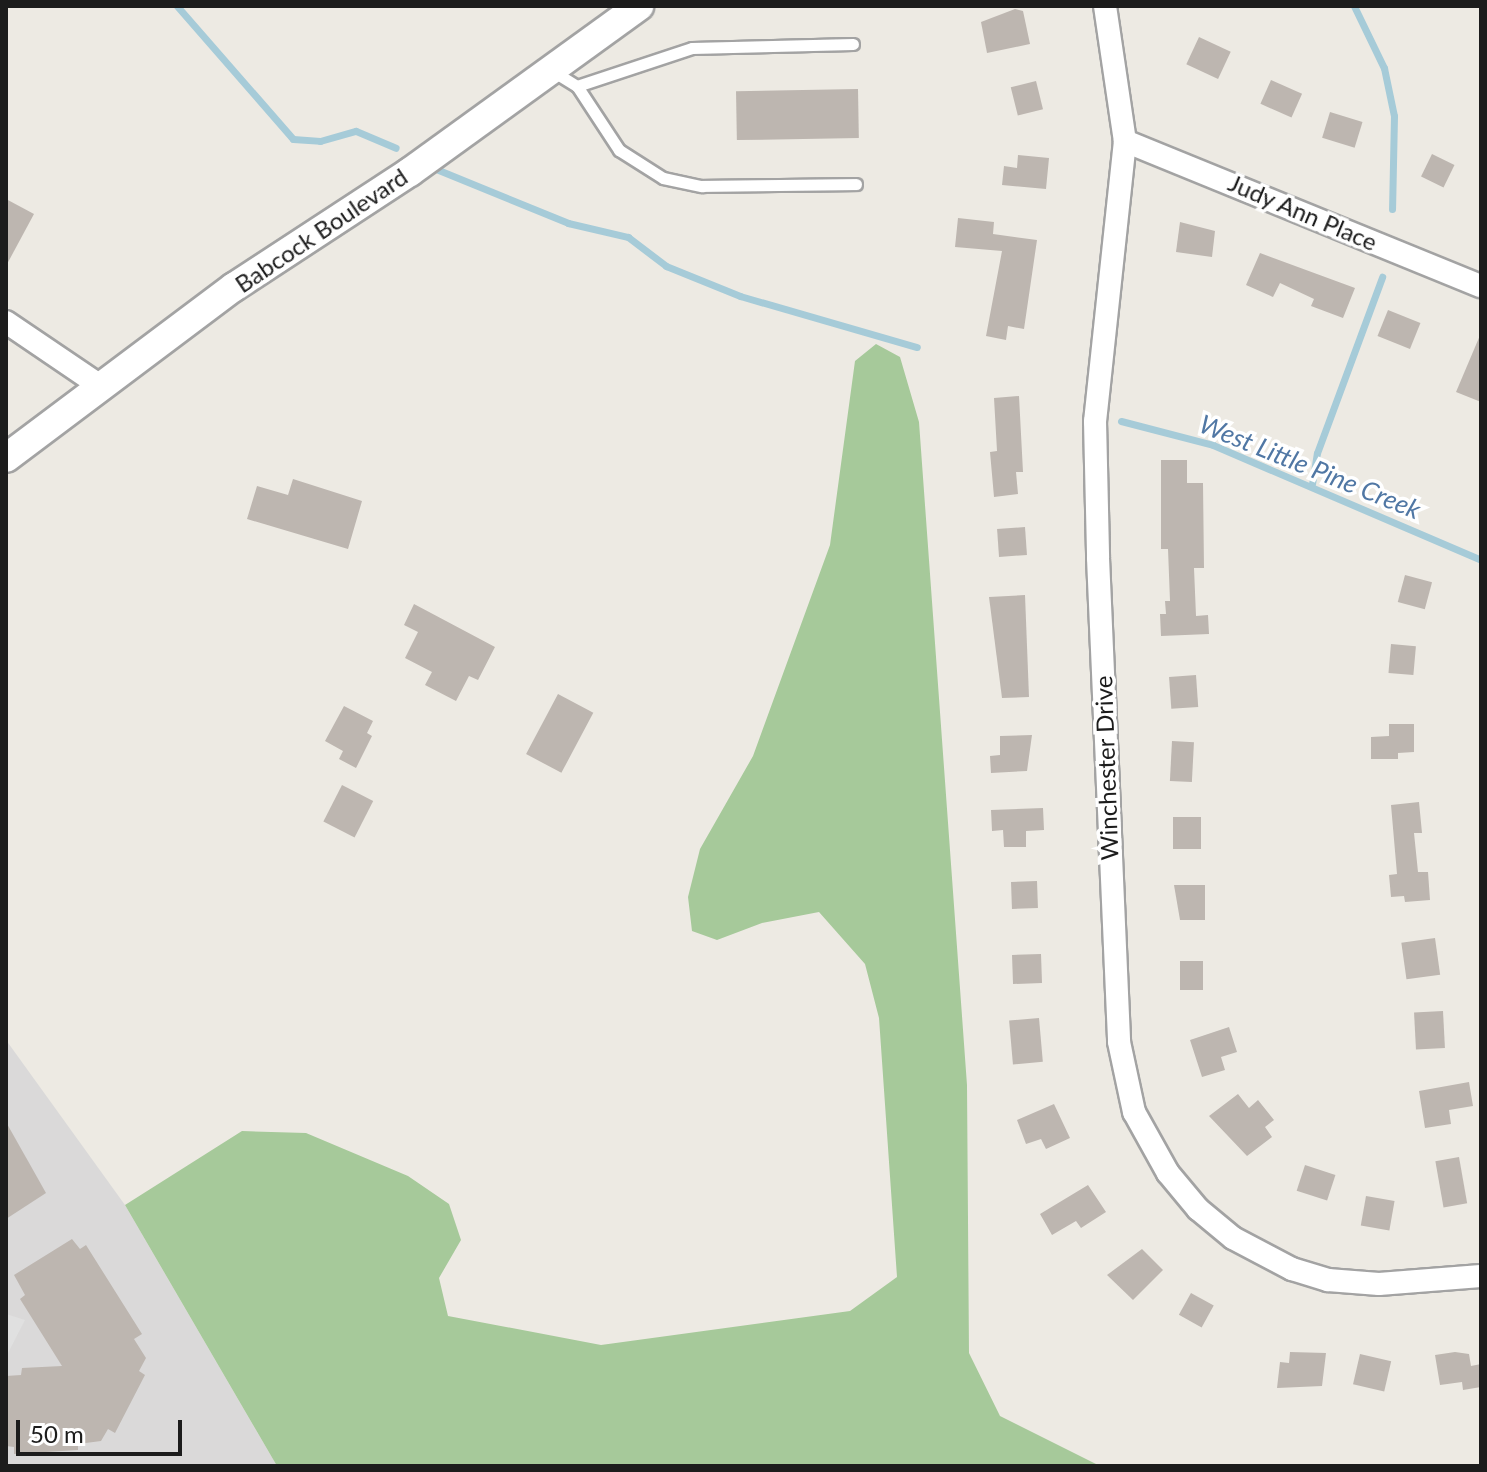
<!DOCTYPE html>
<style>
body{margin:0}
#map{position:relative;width:1487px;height:1472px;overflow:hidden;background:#edeae3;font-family:Lato,sans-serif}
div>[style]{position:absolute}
.residential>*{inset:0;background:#dad9d9}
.forest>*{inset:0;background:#a6c99a}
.parking>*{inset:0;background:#e0e0e0}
.stream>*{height:7px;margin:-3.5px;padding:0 3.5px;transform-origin:3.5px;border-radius:3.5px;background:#a6cbd8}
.building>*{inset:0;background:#bdb6b0;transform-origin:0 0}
.roads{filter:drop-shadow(2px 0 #a3a3a3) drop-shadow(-2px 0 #a3a3a3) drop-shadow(0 2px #a3a3a3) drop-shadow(0 -2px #a3a3a3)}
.service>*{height:11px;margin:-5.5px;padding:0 5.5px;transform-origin:5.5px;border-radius:5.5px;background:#fff}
.minor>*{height:22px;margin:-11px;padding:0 11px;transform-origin:11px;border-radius:11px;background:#fff}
.tertiary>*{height:28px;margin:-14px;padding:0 14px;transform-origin:14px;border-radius:14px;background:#fff}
span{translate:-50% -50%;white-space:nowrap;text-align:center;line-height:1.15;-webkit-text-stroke:7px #fff;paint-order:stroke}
.street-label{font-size:24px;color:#1c1c1c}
.water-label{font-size:26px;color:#5077a4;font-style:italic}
.frame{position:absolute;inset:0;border:8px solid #1c1c1c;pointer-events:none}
.scale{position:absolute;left:16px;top:1420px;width:166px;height:36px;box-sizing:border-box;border:4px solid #1c1c1c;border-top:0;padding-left:10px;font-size:24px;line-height:28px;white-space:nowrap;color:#1c1c1c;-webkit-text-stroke:6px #fff;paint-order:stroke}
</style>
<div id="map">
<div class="residential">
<div style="clip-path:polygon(6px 1040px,125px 1205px,277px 1466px,6px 1466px)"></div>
</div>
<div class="forest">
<div style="clip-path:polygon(876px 344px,900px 357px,919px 422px,967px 1085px,969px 1353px,1000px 1416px,1100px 1466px,277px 1466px,125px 1205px,242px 1131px,306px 1133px,408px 1176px,449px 1204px,461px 1240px,439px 1278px,448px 1316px,601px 1345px,850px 1311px,897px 1277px,879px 1018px,865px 964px,819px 912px,762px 923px,717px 940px,692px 931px,688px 897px,700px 849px,753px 756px,830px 545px,855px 361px)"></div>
</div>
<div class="parking">
<div style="clip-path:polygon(6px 1314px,25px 1320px,6px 1357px)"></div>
</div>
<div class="stream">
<div style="left:177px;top:6px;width:176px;rotate:48.9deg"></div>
<div style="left:293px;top:139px;width:27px;rotate:4deg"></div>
<div style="left:320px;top:141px;width:37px;rotate:-16deg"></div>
<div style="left:356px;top:131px;width:43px;rotate:23deg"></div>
<div style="left:1354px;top:6px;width:69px;rotate:64.2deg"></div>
<div style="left:1384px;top:68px;width:49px;rotate:78.2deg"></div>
<div style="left:1394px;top:116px;width:93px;rotate:91.2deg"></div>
<div style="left:436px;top:169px;width:143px;rotate:22.2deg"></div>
<div style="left:568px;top:223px;width:62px;rotate:13.1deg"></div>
<div style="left:628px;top:237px;width:48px;rotate:37.3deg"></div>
<div style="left:666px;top:266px;width:80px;rotate:22.1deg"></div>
<div style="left:740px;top:296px;width:184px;rotate:16.1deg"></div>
<div style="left:1121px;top:421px;width:95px;rotate:14.6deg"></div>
<div style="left:1213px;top:445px;width:292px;rotate:23.2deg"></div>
<div style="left:1312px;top:484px;width:31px;rotate:-81deg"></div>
<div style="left:1317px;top:453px;width:188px;rotate:-69.7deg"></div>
</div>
<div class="building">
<div style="clip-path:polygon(1015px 9px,1023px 11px,1030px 44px,987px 53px,981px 22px)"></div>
<div style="left:1199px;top:37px;width:35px;height:30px;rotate:25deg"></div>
<div style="left:1271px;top:80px;width:34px;height:26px;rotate:24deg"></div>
<div style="left:1036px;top:81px;width:29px;height:26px;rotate:76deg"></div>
<div style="left:858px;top:89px;width:49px;height:122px;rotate:89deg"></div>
<div style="left:1330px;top:112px;width:34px;height:27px;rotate:17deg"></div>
<div style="left:1432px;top:154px;width:25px;height:25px;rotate:26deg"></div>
<div style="clip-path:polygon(1018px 155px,1049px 158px,1046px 189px,1002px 185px,1004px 166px,1017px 168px)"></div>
<div style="clip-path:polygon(6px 199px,34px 214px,6px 266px)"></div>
<div style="clip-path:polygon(958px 218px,994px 222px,993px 234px,1037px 240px,1024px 329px,1008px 326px,1006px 340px,986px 336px,1002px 251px,955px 247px)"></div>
<div style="clip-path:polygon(1180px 222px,1215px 231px,1212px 257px,1176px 252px)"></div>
<div style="clip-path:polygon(1260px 253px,1355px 288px,1343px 318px,1311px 306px,1314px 299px,1280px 283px,1273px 297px,1246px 285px)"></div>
<div style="left:1388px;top:310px;width:35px;height:28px;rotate:22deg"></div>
<div style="clip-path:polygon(1481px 333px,1481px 402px,1456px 392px)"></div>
<div style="clip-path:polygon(1019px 396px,1023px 472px,1016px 472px,1018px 494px,994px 497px,990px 452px,997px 451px,994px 398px)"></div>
<div style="clip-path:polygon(1161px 460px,1187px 460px,1187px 483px,1203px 483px,1204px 568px,1194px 568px,1196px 616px,1208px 615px,1209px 634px,1161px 636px,1160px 614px,1166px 614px,1165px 601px,1170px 601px,1168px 549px,1161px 549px)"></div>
<div style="clip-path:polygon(293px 479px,362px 501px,348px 549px,247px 519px,257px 486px,288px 495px)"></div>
<div style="left:1025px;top:527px;width:28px;height:28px;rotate:86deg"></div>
<div style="left:1405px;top:575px;width:28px;height:28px;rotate:15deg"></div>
<div style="clip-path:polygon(1025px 595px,1029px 697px,1002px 698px,989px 597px)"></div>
<div style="clip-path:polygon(414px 604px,495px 647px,478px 680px,469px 676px,456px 701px,425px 685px,432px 672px,405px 658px,418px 632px,404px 625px)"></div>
<div style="left:1391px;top:644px;width:25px;height:29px;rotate:5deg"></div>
<div style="left:1196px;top:675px;width:32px;height:27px;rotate:86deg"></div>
<div style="left:558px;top:694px;width:40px;height:68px;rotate:28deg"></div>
<div style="clip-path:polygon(344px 706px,373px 721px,367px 733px,372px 736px,356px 768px,339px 759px,343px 751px,325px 741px)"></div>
<div style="clip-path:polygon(1389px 724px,1414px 724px,1414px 752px,1398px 753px,1398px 759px,1371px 759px,1371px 737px,1389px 736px)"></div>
<div style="clip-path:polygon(1032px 735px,1027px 771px,991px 773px,990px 756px,1000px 755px,1000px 736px)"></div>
<div style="left:1172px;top:741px;width:22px;height:40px;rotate:3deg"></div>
<div style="left:342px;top:785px;width:35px;height:41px;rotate:27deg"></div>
<div style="clip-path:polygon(1419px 802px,1422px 833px,1414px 833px,1418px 872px,1428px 872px,1430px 900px,1405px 902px,1404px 896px,1391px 897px,1389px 875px,1397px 874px,1391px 805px)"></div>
<div style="clip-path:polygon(1043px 808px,1044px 830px,1026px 831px,1026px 847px,1004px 847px,1003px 830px,992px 831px,991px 810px)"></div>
<div style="left:1173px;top:817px;width:28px;height:32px"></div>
<div style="left:1037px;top:881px;width:27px;height:26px;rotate:88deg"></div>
<div style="clip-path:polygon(1174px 885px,1205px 885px,1205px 920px,1180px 920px)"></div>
<div style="left:1435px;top:938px;width:37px;height:34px;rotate:82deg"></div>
<div style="left:1041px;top:954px;width:29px;height:29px;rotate:88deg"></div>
<div style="left:1180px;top:961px;width:23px;height:29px"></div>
<div style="left:1443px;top:1011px;width:37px;height:29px;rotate:87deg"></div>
<div style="left:1039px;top:1018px;width:44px;height:30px;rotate:85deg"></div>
<div style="clip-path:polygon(1229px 1027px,1237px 1052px,1221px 1057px,1225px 1070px,1202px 1077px,1190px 1040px)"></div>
<div style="clip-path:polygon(1469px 1082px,1473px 1106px,1449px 1110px,1451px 1124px,1425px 1128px,1419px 1091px)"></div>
<div style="clip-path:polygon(1238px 1094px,1249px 1108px,1258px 1100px,1274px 1120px,1265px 1127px,1272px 1137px,1247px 1156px,1209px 1116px)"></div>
<div style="clip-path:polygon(1054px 1104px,1070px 1138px,1046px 1149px,1041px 1139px,1026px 1144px,1017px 1120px)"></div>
<div style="clip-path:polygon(6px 1122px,46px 1193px,6px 1219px)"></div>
<div style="left:1459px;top:1157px;width:47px;height:24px;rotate:80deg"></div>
<div style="left:1305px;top:1165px;width:32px;height:27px;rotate:18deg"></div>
<div style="clip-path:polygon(1088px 1185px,1106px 1212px,1081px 1228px,1076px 1221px,1052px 1235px,1040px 1214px)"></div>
<div style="left:1366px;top:1196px;width:29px;height:30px;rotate:10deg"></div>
<div style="clip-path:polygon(72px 1239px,80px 1249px,86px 1245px,142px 1334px,134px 1339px,146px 1358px,139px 1371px,145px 1375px,115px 1433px,108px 1429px,101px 1441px,78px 1444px,78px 1450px,14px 1454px,14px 1447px,6px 1446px,6px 1376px,21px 1375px,22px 1368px,62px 1366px,20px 1299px,25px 1295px,14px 1275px)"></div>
<div style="clip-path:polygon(1142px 1249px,1163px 1270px,1133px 1300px,1107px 1275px)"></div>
<div style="left:1191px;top:1293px;width:26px;height:25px;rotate:29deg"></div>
<div style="clip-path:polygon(1290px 1352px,1326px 1353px,1322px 1386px,1277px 1388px,1280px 1362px,1289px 1363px)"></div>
<div style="clip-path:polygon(1455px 1352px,1469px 1354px,1471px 1366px,1481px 1364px,1481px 1387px,1463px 1390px,1462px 1382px,1440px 1385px,1435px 1355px)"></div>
<div style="left:1360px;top:1354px;width:32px;height:31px;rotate:13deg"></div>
</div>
<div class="roads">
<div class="service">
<div style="left:551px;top:70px;width:31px;rotate:32deg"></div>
<div style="left:577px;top:86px;width:121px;rotate:-18.3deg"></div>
<div style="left:692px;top:48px;width:161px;rotate:-1.4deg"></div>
<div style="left:577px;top:86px;width:77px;rotate:56.7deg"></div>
<div style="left:619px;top:150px;width:52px;rotate:32.5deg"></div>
<div style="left:663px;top:178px;width:40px;rotate:12deg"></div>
<div style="left:702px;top:186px;width:154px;rotate:-0.7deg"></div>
</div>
<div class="minor">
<div style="left:1105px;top:6px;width:136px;rotate:81.6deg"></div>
<div style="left:1125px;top:141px;width:282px;rotate:96.1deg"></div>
<div style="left:1095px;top:421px;width:137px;rotate:88.7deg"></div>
<div style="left:1098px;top:558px;width:484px;rotate:87.5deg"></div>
<div style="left:1119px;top:1042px;width:72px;rotate:77.9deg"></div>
<div style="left:1134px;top:1112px;width:70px;rotate:60.9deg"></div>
<div style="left:1168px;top:1173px;width:47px;rotate:50.2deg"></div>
<div style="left:1198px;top:1209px;width:45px;rotate:39.6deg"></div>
<div style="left:1233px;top:1238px;width:67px;rotate:27.7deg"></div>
<div style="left:1292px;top:1269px;width:38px;rotate:17deg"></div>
<div style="left:1328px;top:1280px;width:51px;rotate:4.5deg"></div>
<div style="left:1379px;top:1284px;width:102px;rotate:-4.5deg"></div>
<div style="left:1125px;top:141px;width:384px;rotate:22.2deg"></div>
<div style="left:6px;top:322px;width:116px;rotate:34.1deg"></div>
</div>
<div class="tertiary">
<div style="left:6px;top:458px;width:285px;rotate:-36.9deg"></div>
<div style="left:234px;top:287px;width:210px;rotate:-33.2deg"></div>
<div style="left:410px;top:172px;width:283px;rotate:-35.9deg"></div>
</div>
</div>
<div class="street-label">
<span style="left:1303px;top:212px;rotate:23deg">Judy Ann Place</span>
<span style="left:321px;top:230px;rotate:-34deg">Babcock Boulevard</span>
<span style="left:1106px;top:768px;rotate:-92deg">Winchester Drive</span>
</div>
<div class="water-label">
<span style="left:1310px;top:467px;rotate:22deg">West Little Pine Creek</span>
</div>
<div class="frame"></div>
<div class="scale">50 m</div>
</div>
